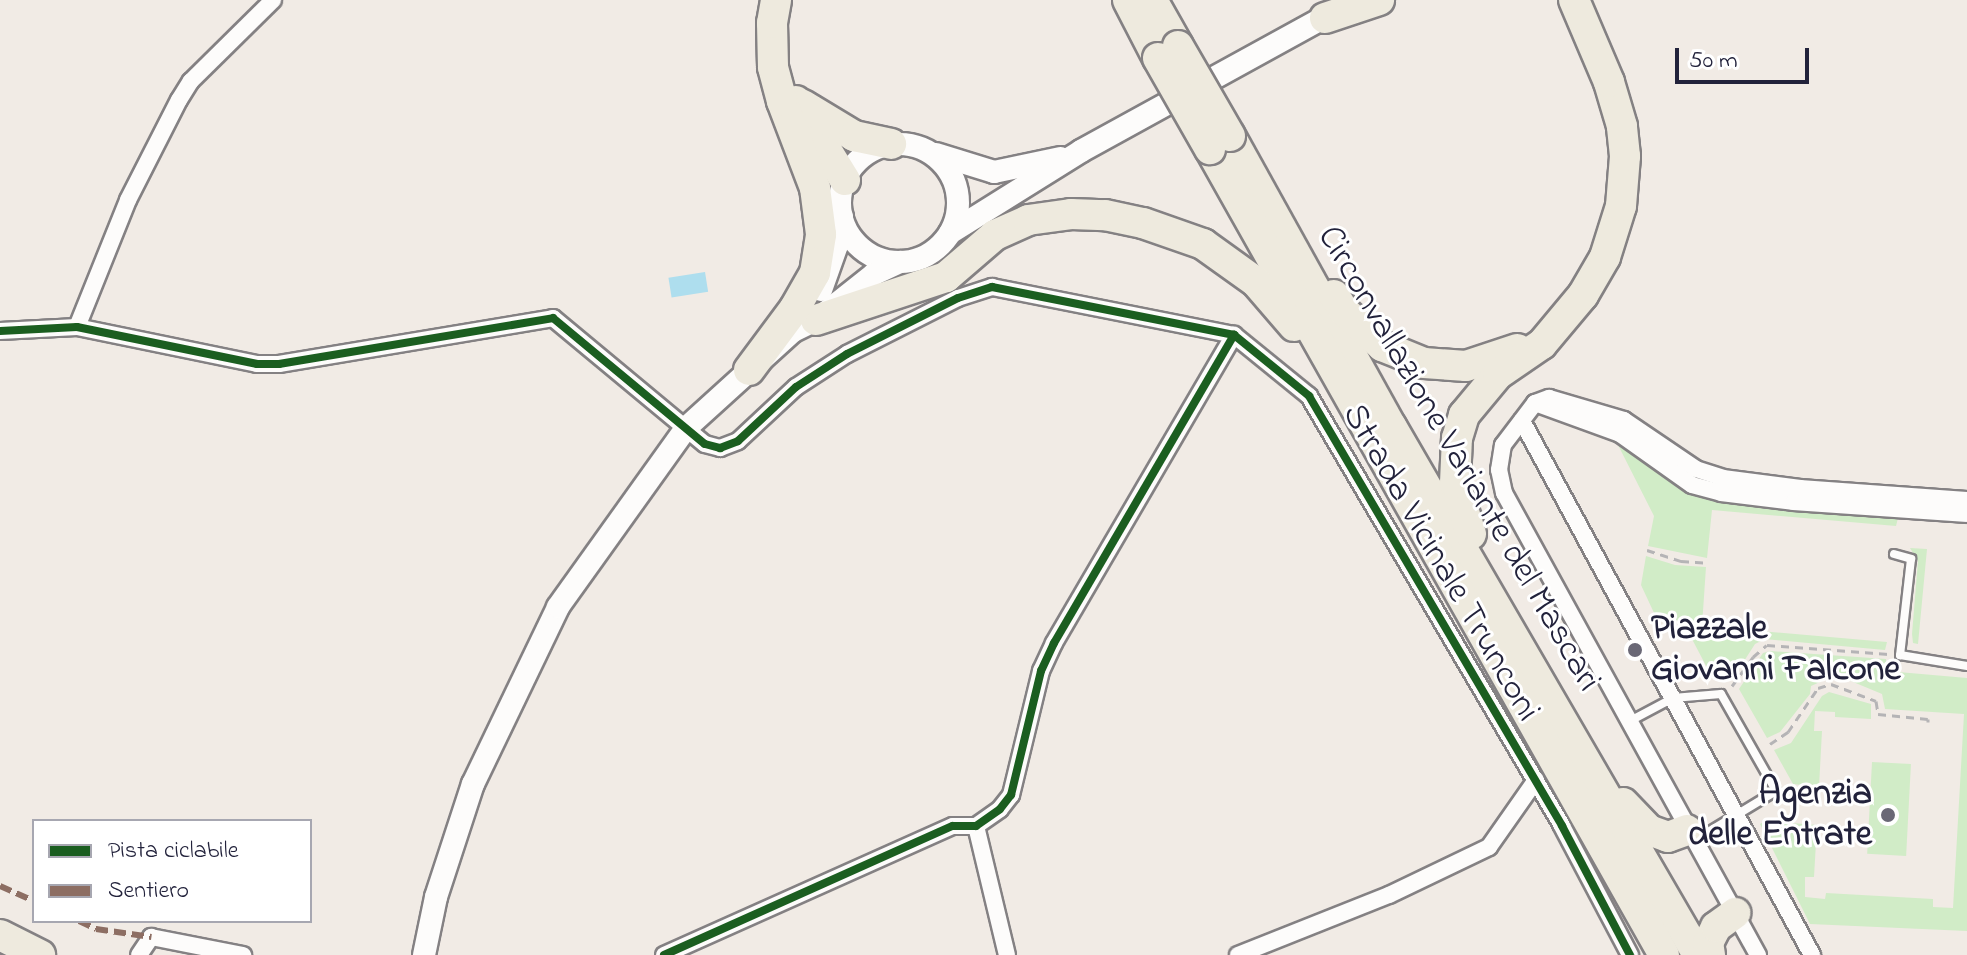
<!DOCTYPE html>
<style>
body{margin:0}
#map{position:relative;width:1967px;height:955px;overflow:hidden;background:#f1ebe5;font-family:"Indie Flower",sans-serif}
div>[style]{position:absolute}
.green>*{inset:0;background:#d1ecc7;transform-origin:0 0}
.water>*{inset:0;background:#aedeee;transform-origin:0 0}
.path>*{height:3px;margin-top:-1.5px;transform-origin:0;background:repeating-linear-gradient(90deg,#b5b4b6 0 8px,transparent 0 14px)}
.roads{filter:drop-shadow(2px 0 #848183) drop-shadow(-2px 0 #848183) drop-shadow(0 2px #848183) drop-shadow(0 -2px #848183)}
.lane>*{height:8px;margin:-4px;padding:0 4px;transform-origin:4px;border-radius:4px;background:#fdfcfb}
.street>*{height:16px;margin:-8px;padding:0 8px;transform-origin:8px;border-radius:8px;background:#fdfcfb}
.secondary>*{height:22px;margin:-11px;padding:0 11px;transform-origin:11px;border-radius:11px;background:#fdfcfb}
.secondary>.ring{margin:-11px;padding:0;box-sizing:content-box;background:none;border:22px solid #fdfcfb;border-radius:50%}
.highway>*{height:30px;margin:-15px;padding:0 15px;transform-origin:15px;border-radius:15px;background:#eeeade}
.bridges{filter:drop-shadow(2px 0 #848183) drop-shadow(-2px 0 #848183) drop-shadow(0 2px #848183) drop-shadow(0 -2px #848183)}
.highway-bridge>*{height:30px;margin:-15px;padding:0 15px;transform-origin:15px;border-radius:15px;background:#eeeade}
.quiet>*{height:6px;margin-top:-3px;transform-origin:0;background:repeating-linear-gradient(90deg,#8d6e63 0 12px,transparent 0 18px)}
.cycleway>*{height:8px;margin:-4px;padding:0 4px;transform-origin:4px;border-radius:4px;background:#1b5e20}
.dots>*{width:22px;height:22px;translate:-50% -50%;box-sizing:border-box;border:4px solid #fff;border-radius:50%}
span{translate:-50% -50%;white-space:nowrap;text-align:center;line-height:1.15;-webkit-text-stroke:6px #fff;paint-order:stroke}
.street-label{font-size:36px;color:#22223b}
.poi-label{font-size:36px;color:#22223b;font-weight:700}
.left{translate:0 -50%;text-align:left}
.right{translate:-100% -50%;text-align:right}
.legend{position:absolute;left:32px;top:819px;width:280px;height:104px;box-sizing:border-box;background:#fff;border:2px solid #a7a7b1;margin:0;padding:10px 14px;list-style:none;font-size:24px;color:#22223b}
.legend li{display:flex;align-items:center;gap:16px;height:40px}
.legend b{width:40px;border:2px solid #a7a7b1}
.scale{position:absolute;left:1675px;top:48px;width:134px;height:36px;box-sizing:border-box;border:4px solid #22223b;border-top:0;padding-left:10px;font-size:24px;line-height:28px;white-space:nowrap;color:#22223b;-webkit-text-stroke:6px #fff;paint-order:stroke}
</style>
<div id="map">
<div class="green">
<div style="clip-path:polygon(1617px 443px,1687px 490px,1899px 514px,1896px 526px,1712px 510px,1707px 558px,1648px 546px,1654px 516px)"></div>
<div style="clip-path:polygon(1910px 548px,1927px 549px,1918px 644px,1913px 643px,1912px 634px,1918px 561px)"></div>
<div style="clip-path:polygon(1646px 556px,1675px 565px,1706px 567px,1702px 626px,1887px 642px,1885px 650px,1765px 639px,1755px 644px,1737px 672px,1724px 675px,1725px 682px,1713px 679px,1683px 622px,1655px 615px,1641px 585px)"></div>
<div style="clip-path:polygon(1770px 651px,1886px 659px,1887px 671px,1967px 678px,1967px 931px,1810px 924px,1760px 824px,1765px 821px,1817px 825px,1814px 877px,1805px 877px,1805px 897px,1825px 899px,1826px 893px,1933px 899px,1933px 907px,1953px 908px,1964px 714px,1885px 709px,1882px 694px,1846px 679px,1831px 677px,1811px 686px,1810px 694px,1780px 732px,1767px 738px,1739px 689px,1763px 653px)"></div>
<div style="clip-path:polygon(1829px 692px,1871px 704px,1871px 719px,1835px 717px,1835px 712px,1815px 711px,1814px 731px,1822px 731px,1819px 787px,1793px 784px,1774px 750px,1791px 743px,1822px 696px)"></div>
<div style="left:1872px;top:762px;width:39px;height:92px;rotate:3deg"></div>
</div>
<div class="water">
<div style="left:705px;top:272px;width:20px;height:37px;rotate:81deg"></div>
</div>
<div class="path">
<div style="left:1647px;top:550px;width:36px;rotate:18deg"></div>
<div style="left:1681px;top:561px;width:26px;rotate:4deg"></div>
<div style="left:1732px;top:686px;width:36px;rotate:-54deg"></div>
<div style="left:1753px;top:657px;width:18px;rotate:-41deg"></div>
<div style="left:1767px;top:645px;width:122px;rotate:4.2deg"></div>
<div style="left:1770px;top:744px;width:22px;rotate:-34deg"></div>
<div style="left:1788px;top:732px;width:53px;rotate:-55.7deg"></div>
<div style="left:1818px;top:688px;width:14px;rotate:-17deg"></div>
<div style="left:1831px;top:684px;width:48px;rotate:20.7deg"></div>
<div style="left:1876px;top:701px;width:13px;rotate:81deg"></div>
<div style="left:1878px;top:714px;width:50px;rotate:5.7deg"></div>
<div style="left:1928px;top:719px;width:3px;rotate:90deg"></div>
</div>
<div class="roads">
<div class="lane">
<div style="left:1894px;top:554px;width:18px;rotate:16deg"></div>
<div style="left:1911px;top:559px;width:97px;rotate:96.5deg"></div>
<div style="left:1900px;top:655px;width:68px;rotate:9.3deg"></div>
<div style="left:1630px;top:721px;width:49px;rotate:-28.1deg"></div>
<div style="left:1673px;top:698px;width:48px;rotate:-4.8deg"></div>
<div style="left:1721px;top:694px;width:112px;rotate:60.4deg"></div>
<div style="left:1776px;top:791px;width:95px;rotate:148.8deg"></div>
</div>
<div class="street">
<div style="left:77px;top:327px;width:137px;rotate:-68.1deg"></div>
<div style="left:128px;top:200px;width:112px;rotate:-63deg"></div>
<div style="left:179px;top:100px;width:22px;rotate:-58deg"></div>
<div style="left:191px;top:81px;width:115px;rotate:-44.6deg"></div>
<div style="left:0;top:331px;width:77px;rotate:-3deg"></div>
<div style="left:77px;top:327px;width:184px;rotate:11.6deg"></div>
<div style="left:257px;top:364px;width:22px"></div>
<div style="left:279px;top:364px;width:278px;rotate:-9.5deg"></div>
<div style="left:553px;top:318px;width:197px;rotate:39.7deg"></div>
<div style="left:705px;top:444px;width:16px;rotate:15deg"></div>
<div style="left:720px;top:448px;width:19px;rotate:-21deg"></div>
<div style="left:738px;top:441px;width:79px;rotate:-43deg"></div>
<div style="left:796px;top:387px;width:61px;rotate:-32.9deg"></div>
<div style="left:847px;top:354px;width:124px;rotate:-26.8deg"></div>
<div style="left:958px;top:298px;width:36px;rotate:-18deg"></div>
<div style="left:992px;top:287px;width:247px;rotate:11.2deg"></div>
<div style="left:1234px;top:335px;width:97px;rotate:39.1deg"></div>
<div style="left:1309px;top:396px;width:499px;rotate:59.5deg"></div>
<div style="left:1562px;top:826px;width:146px;rotate:62.2deg"></div>
<div style="left:1535px;top:403px;width:90px;rotate:20deg"></div>
<div style="left:1620px;top:434px;width:88px;rotate:35.3deg"></div>
<div style="left:1692px;top:485px;width:30px;rotate:15deg"></div>
<div style="left:1721px;top:493px;width:74px;rotate:7deg"></div>
<div style="left:1794px;top:502px;width:173px;rotate:4deg"></div>
<div style="left:1522px;top:421px;width:608px;rotate:61.49deg"></div>
<div style="left:976px;top:826px;width:133px;rotate:76.5deg"></div>
<div style="left:139px;top:955px;width:22px;rotate:-56deg"></div>
<div style="left:151px;top:937px;width:94px;rotate:11.1deg"></div>
<div style="left:664px;top:955px;width:316px;rotate:-24.1deg"></div>
<div style="left:953px;top:826px;width:23px"></div>
<div style="left:976px;top:826px;width:29px;rotate:-35deg"></div>
<div style="left:1000px;top:809px;width:18px;rotate:-52deg"></div>
<div style="left:1011px;top:795px;width:128px;rotate:-76.4deg"></div>
<div style="left:1041px;top:671px;width:31px;rotate:-65deg"></div>
<div style="left:1054px;top:643px;width:357px;rotate:-59.7deg"></div>
<div style="left:1238px;top:955px;width:162px;rotate:-21.7deg"></div>
<div style="left:1389px;top:895px;width:111px;rotate:-25.6deg"></div>
<div style="left:1489px;top:847px;width:82px;rotate:-55deg"></div>
<div style="left:1758px;top:955px;width:527px;rotate:-118.8deg"></div>
<div style="left:1504px;top:493px;width:24px;rotate:-102deg"></div>
<div style="left:1499px;top:470px;width:25px;rotate:-81deg"></div>
<div style="left:1503px;top:445px;width:53px;rotate:-52.7deg"></div>
<div style="left:1535px;top:403px;width:15px;rotate:-20deg"></div>
<div style="left:1549px;top:398px;width:78px;rotate:16.3deg"></div>
<div style="left:1624px;top:420px;width:87px;rotate:34.2deg"></div>
<div style="left:1696px;top:469px;width:28px;rotate:18deg"></div>
<div style="left:1723px;top:478px;width:78px;rotate:7.4deg"></div>
<div style="left:1800px;top:488px;width:167px;rotate:4.1deg"></div>
</div>
<div class="secondary">
<div class="ring" style="left:840px;top:144px;width:96px;height:96px"></div>
<div style="left:936px;top:154px;width:61px;rotate:17.2deg"></div>
<div style="left:994px;top:172px;width:68px;rotate:-11.8deg"></div>
<div style="left:950px;top:233px;width:155px;rotate:-32deg"></div>
<div style="left:1081px;top:151px;width:291px;rotate:-28.8deg"></div>
<div style="left:821px;top:290px;width:48px;rotate:-70.4deg"></div>
<div style="left:837px;top:245px;width:29px;rotate:-80deg"></div>
<div style="left:424px;top:955px;width:59px;rotate:-78.3deg"></div>
<div style="left:436px;top:897px;width:119px;rotate:-71.9deg"></div>
<div style="left:473px;top:784px;width:196px;rotate:-64.3deg"></div>
<div style="left:558px;top:607px;width:220px;rotate:-54.4deg"></div>
<div style="left:686px;top:428px;width:144px;rotate:-42.2deg"></div>
<div style="left:793px;top:331px;width:25px;rotate:-26deg"></div>
<div style="left:816px;top:320px;width:74px;rotate:-38.4deg"></div>
<div style="left:874px;top:274px;width:29px;rotate:-25deg"></div>
</div>
<div class="highway">
<div style="left:1128px;top:0;width:65px;rotate:62.7deg"></div>
<div style="left:1152px;top:0;width:53px;rotate:60.5deg"></div>
<div style="left:1325px;top:18px;width:57px;rotate:-18.4deg"></div>
<div style="left:796px;top:101px;width:93px;rotate:58.2deg"></div>
<div style="left:803px;top:105px;width:60px;rotate:31.3deg"></div>
<div style="left:854px;top:136px;width:38px;rotate:12deg"></div>
<div style="left:1230px;top:136px;width:332px;rotate:61deg"></div>
<div style="left:1391px;top:426px;width:612px;rotate:59.87deg"></div>
<div style="left:1210px;top:149px;width:925px;rotate:60.61deg"></div>
<div style="left:1334px;top:295px;width:19px;rotate:58deg"></div>
<div style="left:1344px;top:311px;width:52px;rotate:42.6deg"></div>
<div style="left:1382px;top:346px;width:45px;rotate:22deg"></div>
<div style="left:1424px;top:363px;width:42px;rotate:4.1deg"></div>
<div style="left:1466px;top:366px;width:54px;rotate:-18.4deg"></div>
<div style="left:816px;top:320px;width:137px;rotate:-18.3deg"></div>
<div style="left:946px;top:277px;width:65px;rotate:-40.6deg"></div>
<div style="left:995px;top:235px;width:36px;rotate:-24deg"></div>
<div style="left:1028px;top:220px;width:43px;rotate:-7.9deg"></div>
<div style="left:1071px;top:214px;width:34px;rotate:2deg"></div>
<div style="left:1105px;top:215px;width:39px;rotate:12deg"></div>
<div style="left:1143px;top:223px;width:64px;rotate:19.3deg"></div>
<div style="left:1203px;top:244px;width:65px;rotate:35.6deg"></div>
<div style="left:1256px;top:282px;width:58px;rotate:49.2deg"></div>
<div style="left:749px;top:370px;width:77px;rotate:-53.4deg"></div>
<div style="left:795px;top:308px;width:40px;rotate:-60.3deg"></div>
<div style="left:815px;top:273px;width:39px;rotate:-81deg"></div>
<div style="left:821px;top:234px;width:46px;rotate:-97.4deg"></div>
<div style="left:815px;top:188px;width:93px;rotate:-110.8deg"></div>
<div style="left:782px;top:101px;width:35px;rotate:-105deg"></div>
<div style="left:773px;top:67px;width:44px;rotate:-91.3deg"></div>
<div style="left:772px;top:23px;width:23px;rotate:-80deg"></div>
<div style="left:1471px;top:534px;width:53px;rotate:-107.4deg"></div>
<div style="left:1455px;top:483px;width:45px;rotate:-87.5deg"></div>
<div style="left:1457px;top:438px;width:24px;rotate:-73deg"></div>
<div style="left:1464px;top:415px;width:53px;rotate:-50.3deg"></div>
<div style="left:1498px;top:374px;width:53px;rotate:-34.3deg"></div>
<div style="left:1542px;top:344px;width:64px;rotate:-50.1deg"></div>
<div style="left:1583px;top:295px;width:44px;rotate:-59.9deg"></div>
<div style="left:1605px;top:257px;width:53px;rotate:-72.6deg"></div>
<div style="left:1621px;top:206px;width:50px;rotate:-85.4deg"></div>
<div style="left:1625px;top:156px;width:30px;rotate:-96deg"></div>
<div style="left:1622px;top:126px;width:46px;rotate:-106.5deg"></div>
<div style="left:1609px;top:82px;width:89px;rotate:-113.1deg"></div>
<div style="left:1623px;top:803px;width:37px;rotate:46deg"></div>
<div style="left:1649px;top:830px;width:20px;rotate:20deg"></div>
<div style="left:1668px;top:837px;width:20px;rotate:-20deg"></div>
<div style="left:0;top:935px;width:45px;rotate:26.6deg"></div>
<div style="left:1710px;top:955px;width:12px;rotate:-99deg"></div>
<div style="left:1708px;top:943px;width:18px;rotate:-63deg"></div>
<div style="left:1716px;top:927px;width:24px;rotate:-36deg"></div>
</div>
</div>
<div class="bridges">
<div class="highway-bridge">
<div style="left:1178px;top:46px;width:104px;rotate:60deg"></div>
<div style="left:1158px;top:58px;width:105px;rotate:60.3deg"></div>
</div>
</div>
<div class="quiet">
<div style="left:0;top:886px;width:37px;rotate:24deg"></div>
<div style="left:79px;top:921px;width:19px;rotate:25deg"></div>
<div style="left:96px;top:929px;width:56px;rotate:8.3deg"></div>
</div>
<div class="cycleway">
<div style="left:0;top:331px;width:77px;rotate:-3deg"></div>
<div style="left:77px;top:327px;width:184px;rotate:11.6deg"></div>
<div style="left:257px;top:364px;width:22px"></div>
<div style="left:279px;top:364px;width:278px;rotate:-9.5deg"></div>
<div style="left:553px;top:318px;width:197px;rotate:39.7deg"></div>
<div style="left:705px;top:444px;width:16px;rotate:15deg"></div>
<div style="left:720px;top:448px;width:19px;rotate:-21deg"></div>
<div style="left:738px;top:441px;width:79px;rotate:-43deg"></div>
<div style="left:796px;top:387px;width:61px;rotate:-32.9deg"></div>
<div style="left:847px;top:354px;width:124px;rotate:-26.8deg"></div>
<div style="left:958px;top:298px;width:36px;rotate:-18deg"></div>
<div style="left:992px;top:287px;width:247px;rotate:11.2deg"></div>
<div style="left:1234px;top:335px;width:97px;rotate:39.1deg"></div>
<div style="left:1309px;top:396px;width:499px;rotate:59.5deg"></div>
<div style="left:1562px;top:826px;width:146px;rotate:62.2deg"></div>
<div style="left:664px;top:955px;width:316px;rotate:-24.1deg"></div>
<div style="left:953px;top:826px;width:23px"></div>
<div style="left:976px;top:826px;width:29px;rotate:-35deg"></div>
<div style="left:1000px;top:809px;width:18px;rotate:-52deg"></div>
<div style="left:1011px;top:795px;width:128px;rotate:-76.4deg"></div>
<div style="left:1041px;top:671px;width:31px;rotate:-65deg"></div>
<div style="left:1054px;top:643px;width:357px;rotate:-59.7deg"></div>
</div>
<div class="dots">
<div style="left:1635px;top:650px;background:#6a6876"></div>
<div style="left:1888px;top:815px;background:#6a6876"></div>
</div>
<div class="street-label">
<span style="left:1458px;top:459px;rotate:60deg">Circonvallazione Variante del Mascari</span>
<span style="left:1440px;top:563px;rotate:60deg">Strada Vicinale Trunconi</span>
</div>
<div class="poi-label">
<span class="left" style="left:1651px;top:650px">Piazzale<br>Giovanni Falcone</span>
<span class="right" style="left:1872px;top:815px">Agenzia<br>delle Entrate</span>
</div>
<ul class="legend">
<li><b style="height:10px;background:#1b5e20"></b>Pista ciclabile</li>
<li><b style="height:10px;background:#8d6e63"></b>Sentiero</li>
</ul>
<div class="scale">50 m</div>
</div>
